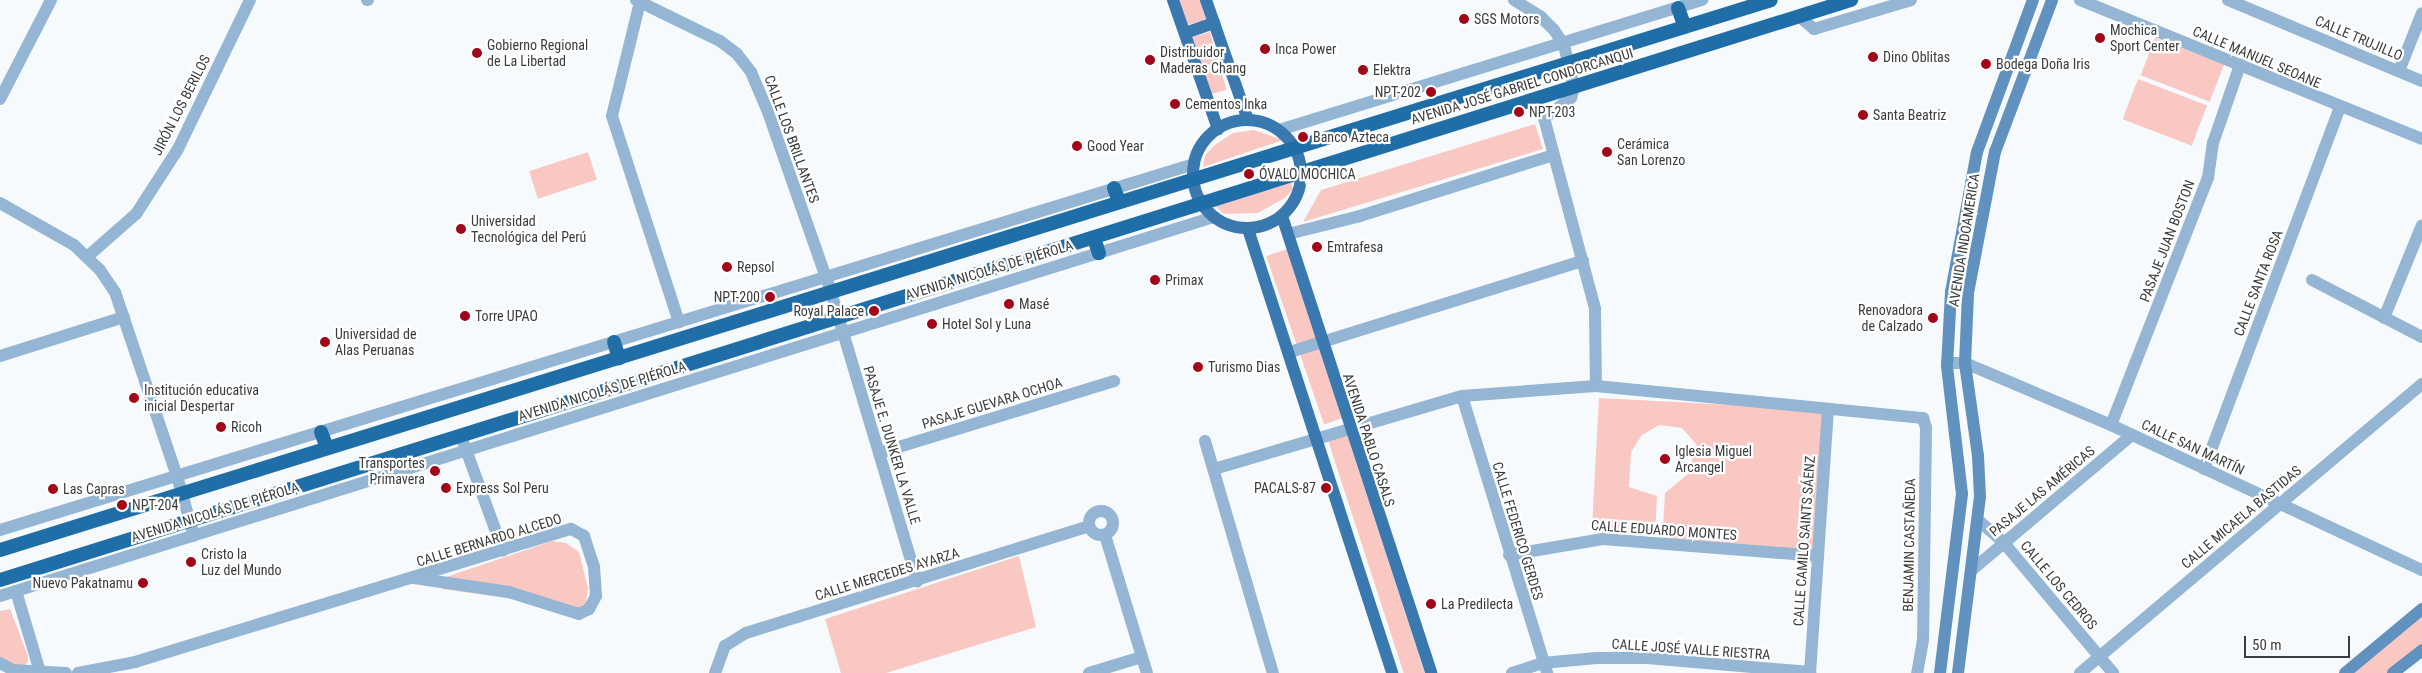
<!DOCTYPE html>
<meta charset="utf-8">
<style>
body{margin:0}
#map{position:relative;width:2422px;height:673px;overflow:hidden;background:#f7fafd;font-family:"Roboto Condensed",sans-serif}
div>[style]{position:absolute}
.green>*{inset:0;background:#fac8c3;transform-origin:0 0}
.minor>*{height:12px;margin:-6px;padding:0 6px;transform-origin:6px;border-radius:6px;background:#94b5d4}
.minor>.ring{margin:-6px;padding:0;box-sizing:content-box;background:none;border:12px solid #94b5d4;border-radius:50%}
.tertiary>*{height:12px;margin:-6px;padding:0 6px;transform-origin:6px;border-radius:6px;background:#94b5d4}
.secondary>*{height:12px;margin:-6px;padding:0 6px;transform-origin:6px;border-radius:6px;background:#6192bf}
.primary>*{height:12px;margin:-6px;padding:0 6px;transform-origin:6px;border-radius:6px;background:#3a79b0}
.primary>.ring{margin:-6px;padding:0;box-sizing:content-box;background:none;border:12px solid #3a79b0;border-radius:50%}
.trunk>*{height:14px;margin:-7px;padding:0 7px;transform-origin:7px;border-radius:7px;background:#206ea8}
.dots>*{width:14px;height:14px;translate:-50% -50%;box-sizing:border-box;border:2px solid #fff;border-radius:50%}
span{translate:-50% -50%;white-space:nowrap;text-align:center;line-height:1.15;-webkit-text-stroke:4.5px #fff;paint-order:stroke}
.poi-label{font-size:14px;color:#3b3c3d}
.left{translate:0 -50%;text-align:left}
.right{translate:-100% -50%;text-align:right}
.street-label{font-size:14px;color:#3b3c3d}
.scale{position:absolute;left:2244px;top:636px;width:106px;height:22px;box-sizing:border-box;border:2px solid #3b3c3d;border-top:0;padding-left:6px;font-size:15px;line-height:18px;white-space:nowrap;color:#3b3c3d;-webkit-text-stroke:4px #fff;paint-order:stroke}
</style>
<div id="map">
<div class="green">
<div style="clip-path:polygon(1178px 0,1200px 0,1207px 20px,1186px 25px)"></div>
<div style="left:1210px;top:32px;width:60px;height:20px;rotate:74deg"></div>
<div style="left:2155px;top:38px;width:74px;height:40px;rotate:21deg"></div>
<div style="left:2138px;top:79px;width:74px;height:43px;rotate:21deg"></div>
<div style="clip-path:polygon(1535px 124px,1543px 149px,1303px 222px,1321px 190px)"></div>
<div style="clip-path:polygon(1254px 130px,1283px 140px,1203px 167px,1205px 155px,1216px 144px,1233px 133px)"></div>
<div style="left:588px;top:152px;width:29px;height:62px;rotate:72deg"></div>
<div style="clip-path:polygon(1290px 179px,1293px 189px,1285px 198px,1258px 213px,1224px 214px,1214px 205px)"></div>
<div style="left:1287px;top:249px;width:178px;height:22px;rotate:71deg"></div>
<div style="clip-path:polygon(1599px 398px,1825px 410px,1818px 552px,1662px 544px,1665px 493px,1689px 473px,1696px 444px,1682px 428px,1659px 425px,1642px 435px,1631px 452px,1629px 487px,1657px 496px,1655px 533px,1596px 530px,1592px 527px)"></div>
<div style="left:1347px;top:434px;width:252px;height:20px;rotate:72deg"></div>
<div style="clip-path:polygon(552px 541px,566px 543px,579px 552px,588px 588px,585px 609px,442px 589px,440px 585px,440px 579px)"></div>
<div style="clip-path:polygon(1019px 556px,1036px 627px,886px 673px,841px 673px,825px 619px)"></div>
<div style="clip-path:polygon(10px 609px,28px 656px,28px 662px,22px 667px,0 658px,0 611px)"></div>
<div style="clip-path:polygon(2422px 616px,2422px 645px,2387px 673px,2351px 673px)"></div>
</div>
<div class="minor">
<div style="left:367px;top:0;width:1px"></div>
<div style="left:636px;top:0;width:93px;rotate:26deg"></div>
<div style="left:720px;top:41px;width:21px;rotate:37deg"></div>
<div style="left:737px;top:54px;width:23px;rotate:52deg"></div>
<div style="left:751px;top:72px;width:43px;rotate:67deg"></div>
<div style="left:768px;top:112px;width:191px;rotate:70.7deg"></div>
<div style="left:831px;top:292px;width:302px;rotate:73.4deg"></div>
<div style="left:1514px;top:0;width:32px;rotate:32deg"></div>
<div style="left:1541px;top:17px;width:18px;rotate:45deg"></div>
<div style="left:1554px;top:30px;width:18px;rotate:56deg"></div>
<div style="left:1564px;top:45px;width:43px;rotate:76.6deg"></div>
<div style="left:1574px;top:87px;width:11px;rotate:105deg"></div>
<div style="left:1571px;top:98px;width:34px;rotate:143deg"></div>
<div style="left:1544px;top:118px;width:198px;rotate:75deg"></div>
<div style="left:1595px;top:309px;width:77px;rotate:89.3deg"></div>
<div style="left:2080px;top:0;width:369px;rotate:22.1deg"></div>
<div style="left:2228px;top:0;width:210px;rotate:22.7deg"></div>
<div style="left:640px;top:2px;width:117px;rotate:103.8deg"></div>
<div style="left:612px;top:116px;width:217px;rotate:72deg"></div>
<div style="left:1799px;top:16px;width:20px;rotate:41deg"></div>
<div style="left:1814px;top:29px;width:101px;rotate:-16.6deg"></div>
<div style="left:2399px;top:71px;width:62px;rotate:-68.4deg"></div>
<div style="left:0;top:99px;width:111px;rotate:-62.7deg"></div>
<div style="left:1279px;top:130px;width:443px;rotate:-17.1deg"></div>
<div style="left:0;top:203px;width:85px;rotate:29.6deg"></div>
<div style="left:74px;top:245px;width:36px;rotate:44deg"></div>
<div style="left:100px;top:270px;width:27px;rotate:56deg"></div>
<div style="left:115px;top:292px;width:194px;rotate:71.4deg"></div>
<div style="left:177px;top:476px;width:62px;rotate:74.2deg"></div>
<div style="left:1288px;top:234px;width:74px;rotate:-14deg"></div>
<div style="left:1360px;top:216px;width:203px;rotate:-17.5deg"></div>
<div style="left:87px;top:257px;width:65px;rotate:-41.3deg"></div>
<div style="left:136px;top:214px;width:77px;rotate:-57.1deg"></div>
<div style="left:178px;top:149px;width:165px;rotate:-64.2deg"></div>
<div style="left:2312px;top:280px;width:124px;rotate:27.4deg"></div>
<div style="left:2384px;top:318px;width:100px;rotate:-67.8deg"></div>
<div style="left:1290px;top:352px;width:307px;rotate:-17.3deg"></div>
<div style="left:0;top:356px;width:130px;rotate:-17.5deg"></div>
<div style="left:1947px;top:363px;width:18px"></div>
<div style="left:1965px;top:363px;width:159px;rotate:23deg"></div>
<div style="left:2111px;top:425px;width:343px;rotate:25deg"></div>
<div style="left:1462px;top:396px;width:290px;rotate:72.9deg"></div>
<div style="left:2111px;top:425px;width:265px;rotate:-68.6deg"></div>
<div style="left:2208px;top:178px;width:35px;rotate:-82deg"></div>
<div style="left:2213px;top:143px;width:83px;rotate:-70.9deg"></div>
<div style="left:461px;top:436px;width:122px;rotate:69.9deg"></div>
<div style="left:1205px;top:441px;width:242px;rotate:73.7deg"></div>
<div style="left:879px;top:453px;width:246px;rotate:-17deg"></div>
<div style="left:1214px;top:469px;width:259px;rotate:-16.4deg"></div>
<div style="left:1462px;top:396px;width:134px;rotate:-4.3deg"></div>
<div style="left:1596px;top:386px;width:329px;rotate:5.6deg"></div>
<div style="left:1923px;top:418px;width:10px;rotate:73deg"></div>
<div style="left:1926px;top:428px;width:212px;rotate:90.8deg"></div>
<div style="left:1923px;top:640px;width:34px;rotate:100deg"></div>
<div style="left:2204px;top:469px;width:386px;rotate:-69.4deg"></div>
<div class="ring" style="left:1089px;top:511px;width:12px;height:12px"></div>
<div style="left:1978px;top:520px;width:35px;rotate:41deg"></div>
<div style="left:2004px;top:543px;width:170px;rotate:50deg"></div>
<div style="left:1105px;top:535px;width:144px;rotate:73.1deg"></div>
<div style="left:1509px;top:555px;width:95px;rotate:-9.7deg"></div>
<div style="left:1603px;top:539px;width:216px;rotate:4.5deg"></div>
<div style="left:1972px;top:570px;width:209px;rotate:-40.2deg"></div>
<div style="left:16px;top:591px;width:84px;rotate:73.5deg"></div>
<div style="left:0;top:663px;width:15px;rotate:28deg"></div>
<div style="left:13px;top:670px;width:53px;rotate:3.2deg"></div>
<div style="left:78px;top:673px;width:58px;rotate:-10.9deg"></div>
<div style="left:135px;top:662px;width:456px;rotate:-17deg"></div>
<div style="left:571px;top:529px;width:15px;rotate:28deg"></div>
<div style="left:584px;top:536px;width:33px;rotate:72deg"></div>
<div style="left:594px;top:567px;width:29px;rotate:86deg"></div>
<div style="left:596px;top:596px;width:15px;rotate:118deg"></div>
<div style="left:589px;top:609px;width:11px;rotate:153deg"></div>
<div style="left:579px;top:614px;width:73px;rotate:-162.6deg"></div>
<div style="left:509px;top:592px;width:96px;rotate:-171.6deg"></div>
<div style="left:715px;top:673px;width:29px;rotate:-70deg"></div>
<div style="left:725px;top:646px;width:25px;rotate:-32deg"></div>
<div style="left:746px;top:633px;width:359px;rotate:-17.3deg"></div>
<div style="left:1089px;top:673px;width:55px;rotate:-16.8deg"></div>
<div style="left:1512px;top:673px;width:32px;rotate:-18deg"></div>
<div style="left:1542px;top:663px;width:55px;rotate:-5.2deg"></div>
<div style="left:1597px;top:658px;width:50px"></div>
<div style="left:1647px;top:658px;width:164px;rotate:4.9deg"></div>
<div style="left:1810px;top:673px;width:263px;rotate:-86.1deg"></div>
<div style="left:2080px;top:673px;width:448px;rotate:-40.2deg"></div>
</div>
<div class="tertiary">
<div style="left:0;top:530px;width:1249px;rotate:-17.04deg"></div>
<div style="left:0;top:596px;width:1272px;rotate:-17.34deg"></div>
</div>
<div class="secondary">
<div style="left:1940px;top:673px;width:180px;rotate:-83deg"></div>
<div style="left:1962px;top:494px;width:129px;rotate:-96.7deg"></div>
<div style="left:1947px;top:366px;width:74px;rotate:-86.9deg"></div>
<div style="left:1951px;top:292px;width:142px;rotate:-79.5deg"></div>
<div style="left:1977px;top:152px;width:162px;rotate:-69.8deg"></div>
<div style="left:1958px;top:673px;width:177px;rotate:-82.9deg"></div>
<div style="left:1980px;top:497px;width:41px;rotate:-92.8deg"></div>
<div style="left:1978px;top:456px;width:94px;rotate:-98deg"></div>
<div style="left:1965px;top:363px;width:70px;rotate:-87.5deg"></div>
<div style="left:1968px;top:293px;width:144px;rotate:-79.2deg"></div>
<div style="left:1995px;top:152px;width:162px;rotate:-69.4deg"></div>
<div style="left:2345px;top:673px;width:100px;rotate:-39.7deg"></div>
<div style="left:2393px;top:673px;width:37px;rotate:-38deg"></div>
</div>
<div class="primary">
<div style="left:1173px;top:0;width:137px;rotate:70.8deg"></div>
<div style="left:1206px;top:0;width:127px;rotate:70.7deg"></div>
<div style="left:1185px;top:33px;width:31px;rotate:-19deg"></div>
<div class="ring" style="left:1193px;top:120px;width:96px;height:96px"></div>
<div style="left:1282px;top:216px;width:481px;rotate:71.9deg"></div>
<div style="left:1248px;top:229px;width:467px;rotate:72deg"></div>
</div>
<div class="trunk">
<div style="left:1678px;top:8px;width:20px;rotate:70deg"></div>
<div style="left:1114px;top:188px;width:15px;rotate:70deg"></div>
<div style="left:1094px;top:238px;width:16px;rotate:72deg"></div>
<div style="left:614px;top:342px;width:17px;rotate:73deg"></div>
<div style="left:321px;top:432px;width:17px;rotate:69deg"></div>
<div style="left:0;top:550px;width:1854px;rotate:-17.25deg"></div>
<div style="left:0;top:580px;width:1940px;rotate:-17.4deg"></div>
</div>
<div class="dots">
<div style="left:1464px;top:19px;background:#a2051a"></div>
<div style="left:2100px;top:38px;background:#a2051a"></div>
<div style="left:1265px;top:49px;background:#a2051a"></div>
<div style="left:477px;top:53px;background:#a2051a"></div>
<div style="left:1873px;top:57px;background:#a2051a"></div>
<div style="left:1150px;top:60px;background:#a2051a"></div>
<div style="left:1986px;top:64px;background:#a2051a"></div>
<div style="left:1363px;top:70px;background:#a2051a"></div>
<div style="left:1431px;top:92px;background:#a2051a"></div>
<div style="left:1175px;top:104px;background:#a2051a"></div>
<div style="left:1519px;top:112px;background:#a2051a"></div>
<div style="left:1863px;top:115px;background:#a2051a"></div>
<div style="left:1303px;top:137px;background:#a2051a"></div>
<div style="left:1077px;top:146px;background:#a2051a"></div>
<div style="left:1607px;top:152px;background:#a2051a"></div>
<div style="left:1249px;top:174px;background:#a2051a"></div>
<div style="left:461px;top:229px;background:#a2051a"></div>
<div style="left:1317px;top:247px;background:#a2051a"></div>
<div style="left:727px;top:267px;background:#a2051a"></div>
<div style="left:1155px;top:280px;background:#a2051a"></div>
<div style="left:770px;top:297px;background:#a2051a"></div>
<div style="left:1009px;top:304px;background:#a2051a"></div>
<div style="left:874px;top:311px;background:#a2051a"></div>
<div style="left:465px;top:316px;background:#a2051a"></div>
<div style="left:1933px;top:318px;background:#a2051a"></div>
<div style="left:932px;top:324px;background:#a2051a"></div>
<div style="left:325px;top:342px;background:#a2051a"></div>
<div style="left:1198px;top:367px;background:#a2051a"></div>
<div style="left:134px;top:398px;background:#a2051a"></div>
<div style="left:221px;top:427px;background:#a2051a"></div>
<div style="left:1665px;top:459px;background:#a2051a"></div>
<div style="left:435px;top:471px;background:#a2051a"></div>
<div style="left:446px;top:488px;background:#a2051a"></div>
<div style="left:1326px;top:488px;background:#a2051a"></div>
<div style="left:53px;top:489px;background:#a2051a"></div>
<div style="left:122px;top:505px;background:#a2051a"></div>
<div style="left:191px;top:562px;background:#a2051a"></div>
<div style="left:143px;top:583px;background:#a2051a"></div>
<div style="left:1431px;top:604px;background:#a2051a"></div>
</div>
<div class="poi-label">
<span class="left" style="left:1474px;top:19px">SGS Motors</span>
<span class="left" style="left:2110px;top:38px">Mochica<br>Sport Center</span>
<span class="left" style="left:487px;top:53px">Gobierno Regional<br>de La Libertad</span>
<span class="left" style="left:1275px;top:49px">Inca Power</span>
<span class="left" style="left:1160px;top:60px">Distribuidor<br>Maderas Chang</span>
<span class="left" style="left:1883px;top:57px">Dino Oblitas</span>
<span class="left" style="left:1996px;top:64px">Bodega Doña Iris</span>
<span class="left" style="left:1373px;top:70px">Elektra</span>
<span class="right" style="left:1421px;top:92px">NPT-202</span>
<span class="left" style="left:1185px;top:104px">Cementos Inka</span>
<span class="left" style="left:1529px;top:112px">NPT-203</span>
<span class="left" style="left:1873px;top:115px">Santa Beatriz</span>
<span class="left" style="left:1313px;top:137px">Banco Azteca</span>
<span class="left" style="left:1617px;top:152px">Cerámica<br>San Lorenzo</span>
<span class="left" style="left:1087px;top:146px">Good Year</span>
<span class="left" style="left:1259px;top:174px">ÓVALO MOCHICA</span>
<span class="left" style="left:471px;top:229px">Universidad<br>Tecnológica del Perú</span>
<span class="left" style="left:1327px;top:247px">Emtrafesa</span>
<span class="left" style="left:737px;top:267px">Repsol</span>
<span class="left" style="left:1165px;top:280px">Primax</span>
<span class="right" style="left:760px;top:297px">NPT-200</span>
<span class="left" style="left:1019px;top:304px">Masé</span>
<span class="right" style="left:1923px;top:318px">Renovadora<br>de Calzado</span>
<span class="right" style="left:864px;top:311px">Royal Palace</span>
<span class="left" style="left:475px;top:316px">Torre UPAO</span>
<span class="left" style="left:942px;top:324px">Hotel Sol y Luna</span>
<span class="left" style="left:335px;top:342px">Universidad de<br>Alas Peruanas</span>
<span class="left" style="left:1208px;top:367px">Turismo Dias</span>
<span class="left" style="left:144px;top:398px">Institución educativa<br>inicial Despertar</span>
<span class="left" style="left:231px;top:427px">Ricoh</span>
<span class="left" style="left:1675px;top:459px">Iglesia Miguel<br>Arcangel</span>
<span class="right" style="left:425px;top:471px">Transportes<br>Primavera</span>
<span class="left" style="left:456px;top:488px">Express Sol Peru</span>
<span class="right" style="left:1316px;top:488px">PACALS-87</span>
<span class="left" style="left:63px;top:489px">Las Capras</span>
<span class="left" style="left:132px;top:505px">NPT-204</span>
<span class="left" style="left:201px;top:562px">Cristo la<br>Luz del Mundo</span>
<span class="right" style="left:133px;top:583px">Nuevo Pakatnamu</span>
<span class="left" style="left:1441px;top:604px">La Predilecta</span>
</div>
<div class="street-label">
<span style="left:2359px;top:38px;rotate:23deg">CALLE TRUJILLO</span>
<span style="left:2257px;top:57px;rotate:23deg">CALLE MANUEL SEOANE</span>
<span style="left:1522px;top:86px;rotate:-17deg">AVENIDA JOSÉ GABRIEL CONDORCANQUI</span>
<span style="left:181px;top:105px;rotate:-63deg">JIRÓN LOS BERILOS</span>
<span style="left:792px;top:139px;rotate:70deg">CALLE LOS BRILLANTES</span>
<span style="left:1964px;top:240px;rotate:-81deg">AVENIDA INDOAMERICA</span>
<span style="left:2167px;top:241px;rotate:-69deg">PASAJE JUAN BOSTON</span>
<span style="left:989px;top:270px;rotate:-17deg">AVENIDA NICOLÁS DE PIÉROLA</span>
<span style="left:2258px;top:283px;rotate:-69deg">CALLE SANTA ROSA</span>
<span style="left:602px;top:391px;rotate:-17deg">AVENIDA NICOLÁS DE PIÉROLA</span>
<span style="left:992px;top:403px;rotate:-17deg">PASAJE GUEVARA OCHOA</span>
<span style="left:1369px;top:440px;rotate:72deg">AVENIDA PABLO CASALS</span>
<span style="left:892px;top:445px;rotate:73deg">PASAJE E. DUNKER LA VALLE</span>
<span style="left:2193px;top:447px;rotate:25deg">CALLE SAN MARTÍN</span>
<span style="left:2042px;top:491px;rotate:-40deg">PASAJE LAS AMÉRICAS</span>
<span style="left:215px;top:512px;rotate:-17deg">AVENIDA NICOLÁS DE PIÉROLA</span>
<span style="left:2241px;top:517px;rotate:-40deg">CALLE MICAELA BASTIDAS</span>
<span style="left:1664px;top:530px;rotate:4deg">CALLE EDUARDO MONTES</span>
<span style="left:1518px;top:531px;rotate:73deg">CALLE FEDERICO GERDES</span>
<span style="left:489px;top:540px;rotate:-17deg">CALLE BERNARDO ALCEDO</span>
<span style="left:1804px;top:541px;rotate:-86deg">CALLE CAMILO SAINTS SÁENZ</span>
<span style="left:1909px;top:545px;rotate:-89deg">BENJAMIN CASTAÑEDA</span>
<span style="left:887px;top:574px;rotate:-17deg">CALLE MERCEDES AYARZA</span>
<span style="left:2059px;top:585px;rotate:50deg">CALLE LOS CEDROS</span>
<span style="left:1691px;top:649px;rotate:4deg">CALLE JOSÉ VALLE RIESTRA</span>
</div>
<div class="scale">50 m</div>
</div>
